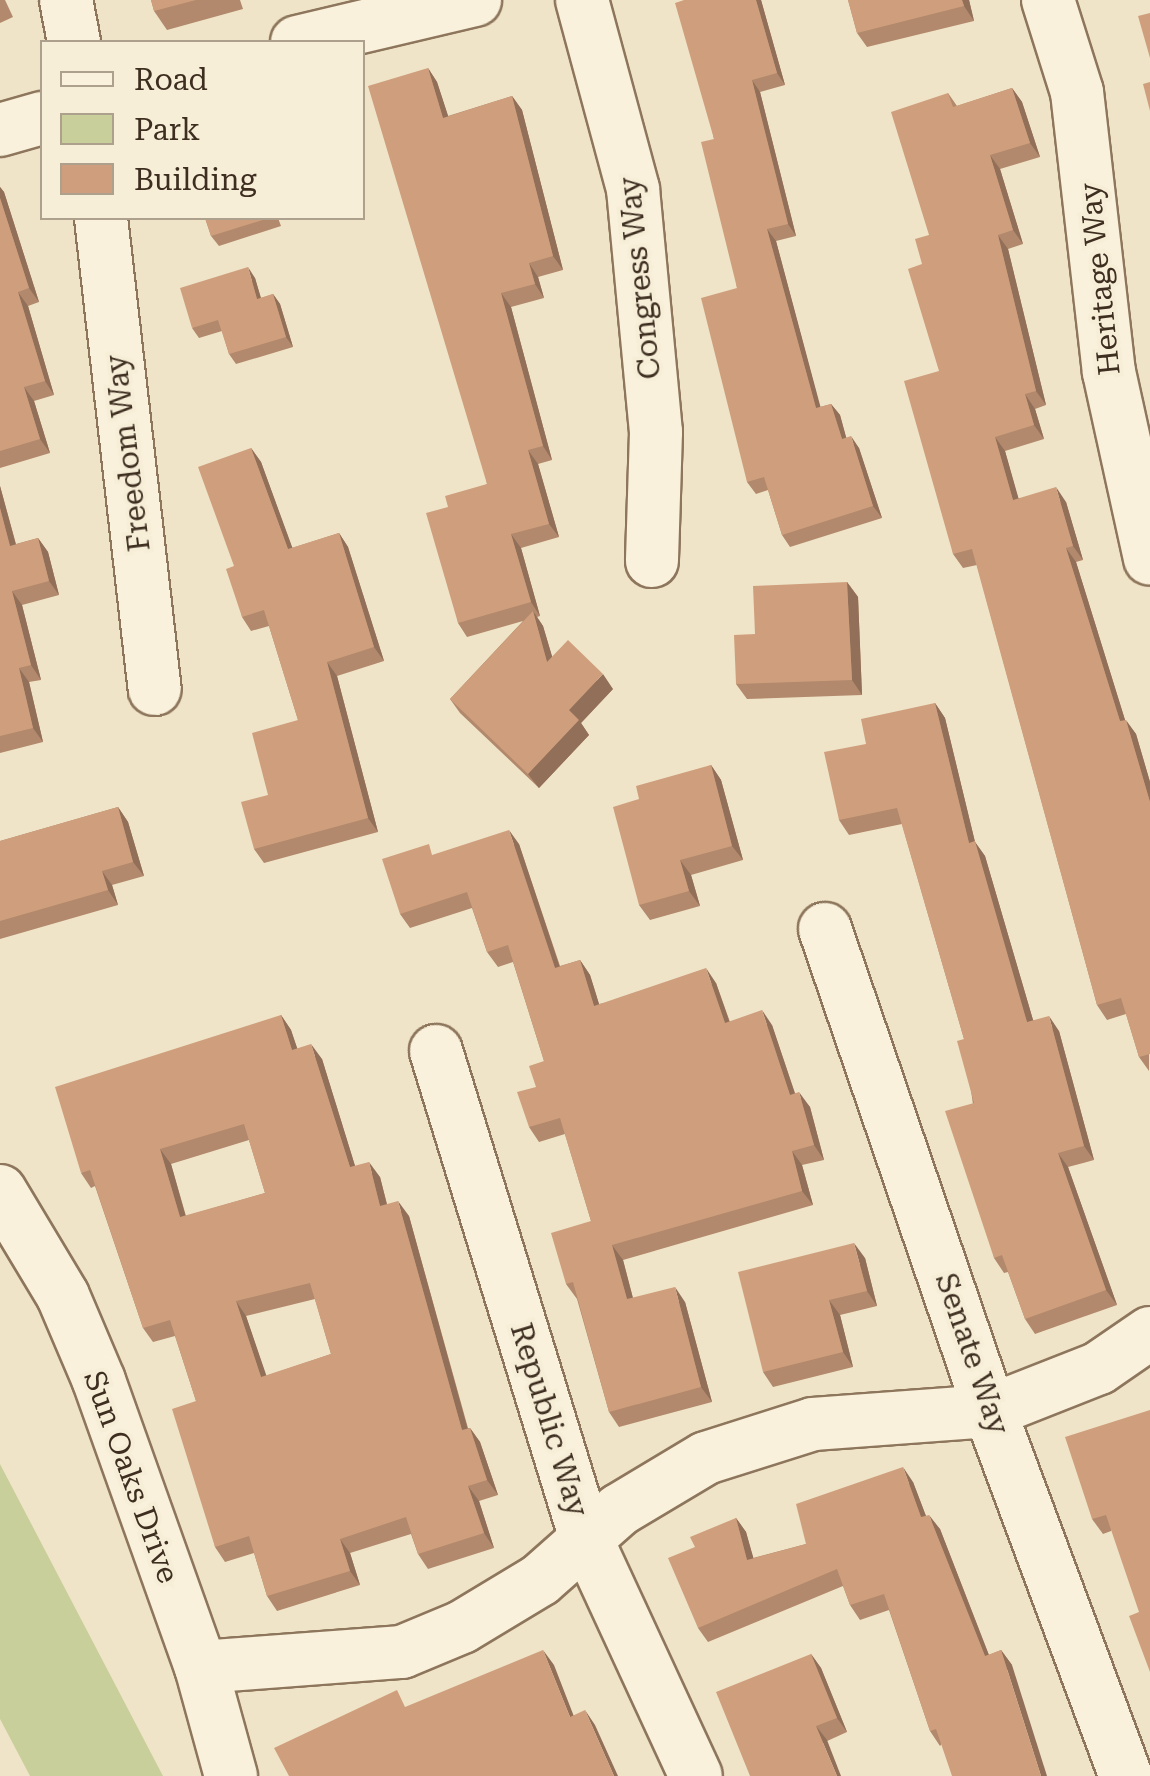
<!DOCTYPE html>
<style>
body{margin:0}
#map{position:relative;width:1150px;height:1776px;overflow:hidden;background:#f0e4c8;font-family:"Roboto Serif",serif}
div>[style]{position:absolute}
.green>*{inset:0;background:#c9cf9b}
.roads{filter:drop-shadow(2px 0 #8d765c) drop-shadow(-2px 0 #8d765c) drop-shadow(0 2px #8d765c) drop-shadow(0 -2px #8d765c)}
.minor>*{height:52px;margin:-26px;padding:0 26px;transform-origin:26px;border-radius:26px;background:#faf1dc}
.wall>*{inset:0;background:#b2896c}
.shaded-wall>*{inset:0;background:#916f58}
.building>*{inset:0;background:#cf9f7d}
span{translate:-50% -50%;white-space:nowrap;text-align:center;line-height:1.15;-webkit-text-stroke:8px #f7eed8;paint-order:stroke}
.street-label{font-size:30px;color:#3d2e20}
.legend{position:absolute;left:40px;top:40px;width:325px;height:180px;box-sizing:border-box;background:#f7eed8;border:2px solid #ada18e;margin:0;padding:12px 18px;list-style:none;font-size:30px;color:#3d2e20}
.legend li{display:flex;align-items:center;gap:20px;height:50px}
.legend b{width:50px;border:2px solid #ada18e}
</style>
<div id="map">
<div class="green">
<div style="clip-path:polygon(0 1464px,105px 1665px,163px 1776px,30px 1776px,0 1719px)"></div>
</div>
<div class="roads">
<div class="minor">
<div style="left:66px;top:0;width:43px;rotate:79.2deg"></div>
<div style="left:582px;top:0;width:196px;rotate:74.9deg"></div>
<div style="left:633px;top:189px;width:244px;rotate:84.6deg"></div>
<div style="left:656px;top:432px;width:129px;rotate:91.8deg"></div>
<div style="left:1048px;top:0;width:96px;rotate:72.5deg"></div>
<div style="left:1077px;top:92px;width:282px;rotate:83.5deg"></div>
<div style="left:1109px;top:372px;width:191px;rotate:77.6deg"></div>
<div style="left:297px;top:42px;width:183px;rotate:-13.3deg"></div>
<div style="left:0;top:130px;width:44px;rotate:-15.9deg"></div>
<div style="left:101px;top:218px;width:474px;rotate:83.5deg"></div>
<div style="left:825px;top:929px;width:509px;rotate:71.1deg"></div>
<div style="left:990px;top:1411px;width:390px;rotate:69.6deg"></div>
<div style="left:436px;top:1051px;width:507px;rotate:72.92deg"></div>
<div style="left:585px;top:1536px;width:264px;rotate:65.2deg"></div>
<div style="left:0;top:1191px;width:122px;rotate:59deg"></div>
<div style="left:63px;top:1296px;width:92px;rotate:67deg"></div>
<div style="left:99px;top:1381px;width:304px;rotate:70.4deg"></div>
<div style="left:201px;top:1667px;width:113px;rotate:74.6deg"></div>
<div style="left:201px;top:1667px;width:202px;rotate:-4.3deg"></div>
<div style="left:402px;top:1652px;width:65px;rotate:-22.6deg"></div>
<div style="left:462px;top:1627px;width:91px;rotate:-31.1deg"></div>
<div style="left:540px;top:1580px;width:106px;rotate:-41.5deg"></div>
<div style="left:619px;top:1510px;width:101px;rotate:-30.9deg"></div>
<div style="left:706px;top:1458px;width:112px;rotate:-17.6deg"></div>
<div style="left:813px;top:1424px;width:177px;rotate:-4.2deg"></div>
<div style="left:990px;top:1411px;width:117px;rotate:-21.5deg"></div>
<div style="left:1099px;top:1368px;width:62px;rotate:-34.5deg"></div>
</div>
</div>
<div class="wall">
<div style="clip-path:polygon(0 0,5px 0,13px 17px,0 23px)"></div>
<div style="clip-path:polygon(151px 0,240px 0,243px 9px,167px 30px,154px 11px)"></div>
<div style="clip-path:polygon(684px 0,761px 0,785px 85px,760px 92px,796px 236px,776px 241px,820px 407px,831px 404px,840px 415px,846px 438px,859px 448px,882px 518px,790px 547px,782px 535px,768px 490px,756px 494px,747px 482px,737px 288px,714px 139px)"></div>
<div style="clip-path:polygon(848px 0,969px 0,974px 21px,867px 47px,857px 33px)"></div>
<div style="clip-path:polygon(428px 68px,437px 82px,448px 116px,512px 96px,522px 110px,563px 270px,538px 277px,544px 298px,511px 307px,552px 460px,538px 464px,559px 537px,521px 548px,540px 616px,537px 617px,543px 626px,552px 657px,613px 689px,581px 723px,589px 735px,539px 788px,460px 713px,450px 699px,523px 621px,467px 637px,458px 623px,448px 507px,487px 484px)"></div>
<div style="clip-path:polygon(1012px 88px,1022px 102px,1040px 157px,1000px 169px,1023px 244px,1008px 249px,1046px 405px,1035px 409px,1044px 439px,1005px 451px,1018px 498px,1066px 502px,1083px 560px,1076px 562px,1125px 720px,1136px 734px,1150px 782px,1149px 1071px,1139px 1057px,1126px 1014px,1107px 1020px,1097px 1005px,977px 565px,963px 568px,953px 554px,929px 235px,948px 93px,957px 106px)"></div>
<div style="clip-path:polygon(0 187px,4px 192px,39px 302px,28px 306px,54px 395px,34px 401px,50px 453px,0 468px)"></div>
<div style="clip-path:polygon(205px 218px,278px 218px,281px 226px,219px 246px,211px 236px)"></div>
<div style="clip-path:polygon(255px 278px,261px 298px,273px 294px,280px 304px,293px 347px,236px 364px,229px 354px,222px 331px,199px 338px,192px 328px)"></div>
<div style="clip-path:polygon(251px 448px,261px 462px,292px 548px,339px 533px,348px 547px,384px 661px,337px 676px,378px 832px,264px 863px,254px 849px,268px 795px,298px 720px,269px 626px,251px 631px,242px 617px,234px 566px)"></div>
<div style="clip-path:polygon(0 486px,16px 544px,38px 538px,48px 552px,59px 595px,22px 605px,41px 680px,29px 682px,43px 742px,0 753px)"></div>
<div style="clip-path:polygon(847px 582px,858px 597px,862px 695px,747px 699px,736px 684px)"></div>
<div style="clip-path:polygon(935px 703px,945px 718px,975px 842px,985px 856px,1033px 1020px,1059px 1031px,1094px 1160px,1068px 1167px,1117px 1305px,1035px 1334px,1025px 1319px,1008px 1272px,1004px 1273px,994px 1258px,964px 1039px,902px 824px,849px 835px,839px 820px,866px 744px)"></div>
<div style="clip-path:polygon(711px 765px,721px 780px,743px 860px,691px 875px,700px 906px,650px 920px,639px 905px,639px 799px)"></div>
<div style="clip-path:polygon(118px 807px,128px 822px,144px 876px,112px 885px,118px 905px,0 939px,0 841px)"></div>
<div style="clip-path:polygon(519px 844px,560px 966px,580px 960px,590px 975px,599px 1004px,716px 983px,730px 1022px,772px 1025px,795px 1093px,810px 1107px,824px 1160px,802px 1165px,813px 1205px,623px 1260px,633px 1298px,685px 1302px,712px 1402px,619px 1427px,609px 1412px,577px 1299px,566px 1284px,591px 1221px,565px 1134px,539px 1142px,529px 1127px,536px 1087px,544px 1061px,513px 962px,498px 967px,487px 952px,472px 908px,410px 928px,400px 914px,436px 854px)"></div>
<div style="clip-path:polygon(evenodd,281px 1015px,291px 1030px,297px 1049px,322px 1059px,355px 1166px,380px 1177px,387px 1204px,409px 1216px,468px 1428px,470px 1428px,480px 1442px,498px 1495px,479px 1501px,494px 1548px,428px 1569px,418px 1554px,411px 1534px,350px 1553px,360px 1585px,277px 1611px,267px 1596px,254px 1553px,225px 1562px,215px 1547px,196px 1401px,175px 1336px,153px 1342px,143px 1328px,95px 1186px,91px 1188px,81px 1173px,281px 1015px,249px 1140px,265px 1193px,186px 1216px,171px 1164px,249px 1140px,281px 1015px,315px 1299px,331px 1354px,266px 1376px,246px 1316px,315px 1299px)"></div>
<div style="clip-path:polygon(865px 1258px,877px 1306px,840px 1315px,853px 1367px,773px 1387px,763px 1372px)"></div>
<div style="clip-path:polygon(1150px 1410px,1111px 1531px,1103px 1534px,1092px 1519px)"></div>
<div style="clip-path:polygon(913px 1482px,926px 1516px,940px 1529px,989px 1655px,1001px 1650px,1012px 1665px,940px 1746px,930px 1731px,889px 1610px,860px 1620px,850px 1605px,843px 1586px,708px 1642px,698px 1628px,695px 1547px,736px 1518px,746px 1532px,753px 1558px,806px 1544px)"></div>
<div style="clip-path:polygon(811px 1654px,821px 1668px,847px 1732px,750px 1776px)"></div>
</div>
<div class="shaded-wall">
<div style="clip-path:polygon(756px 0,761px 0,785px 85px,777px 73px)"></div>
<div style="clip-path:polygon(962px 0,969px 0,974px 21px,964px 6px)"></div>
<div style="clip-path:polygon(428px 68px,437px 82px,453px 131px,443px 118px)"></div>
<div style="clip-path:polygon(752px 80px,760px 92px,796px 236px,788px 224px)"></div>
<div style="clip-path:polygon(1012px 88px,1022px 102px,1040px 157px,1030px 143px)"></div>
<div style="clip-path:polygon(512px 96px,522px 110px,563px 270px,553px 256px)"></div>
<div style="clip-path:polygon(990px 155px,1000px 169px,1023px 244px,1013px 230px)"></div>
<div style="clip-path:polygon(0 187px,4px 192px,39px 302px,29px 288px,0 198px)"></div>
<div style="clip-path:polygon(767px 229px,776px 241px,824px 420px,816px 408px)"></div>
<div style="clip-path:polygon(998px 235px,1008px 249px,1046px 405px,1036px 391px)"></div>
<div style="clip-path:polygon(529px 263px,538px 277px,544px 298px,535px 284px)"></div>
<div style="clip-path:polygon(248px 267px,255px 278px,264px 309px,257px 299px)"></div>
<div style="clip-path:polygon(18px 292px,28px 306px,54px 395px,45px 381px)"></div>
<div style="clip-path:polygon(501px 293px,511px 307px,552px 460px,543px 446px)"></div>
<div style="clip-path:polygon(273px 294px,280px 304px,293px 347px,286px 337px)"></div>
<div style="clip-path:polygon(24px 387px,34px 401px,50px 453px,40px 439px)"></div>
<div style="clip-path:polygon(1025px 394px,1035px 409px,1044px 439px,1034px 425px)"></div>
<div style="clip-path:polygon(831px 404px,840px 415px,850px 451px,842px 439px)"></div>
<div style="clip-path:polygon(851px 436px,859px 448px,882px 518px,873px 506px)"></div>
<div style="clip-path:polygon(995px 437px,1005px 451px,1023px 514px,1013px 500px)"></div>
<div style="clip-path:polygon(251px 448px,261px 462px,298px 563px,288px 549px)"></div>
<div style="clip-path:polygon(528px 450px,538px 464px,559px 537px,549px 524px)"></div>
<div style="clip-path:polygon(0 486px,20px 560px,10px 546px,0 508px)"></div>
<div style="clip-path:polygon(1056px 487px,1066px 502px,1083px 560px,1073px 546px)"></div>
<div style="clip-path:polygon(339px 533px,348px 547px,384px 661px,374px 647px)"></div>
<div style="clip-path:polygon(511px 534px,521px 548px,540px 616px,531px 602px)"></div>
<div style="clip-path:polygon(38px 538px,48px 552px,59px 595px,49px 581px)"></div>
<div style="clip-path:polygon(1066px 548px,1076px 562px,1130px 736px,1120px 721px)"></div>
<div style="clip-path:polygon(847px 582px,858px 597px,862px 695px,852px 680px)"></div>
<div style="clip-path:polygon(12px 591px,22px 605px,41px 680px,31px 665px)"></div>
<div style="clip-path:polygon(533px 611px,543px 626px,558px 676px,547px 662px)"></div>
<div style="clip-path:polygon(327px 662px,337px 676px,378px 832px,368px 818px)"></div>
<div style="clip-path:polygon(19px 668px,29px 682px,43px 742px,33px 728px)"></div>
<div style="clip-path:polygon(603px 674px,613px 689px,581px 723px,589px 735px,539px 788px,528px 774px,569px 710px)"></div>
<div style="clip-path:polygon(935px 703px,945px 718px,975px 842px,985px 856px,1038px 1037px,1027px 1022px,969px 843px)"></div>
<div style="clip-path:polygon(1126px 720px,1136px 734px,1150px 782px,1150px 802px)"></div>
<div style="clip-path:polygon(711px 765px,721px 780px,743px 860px,732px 846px)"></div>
<div style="clip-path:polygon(118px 807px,128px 822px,144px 876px,133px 862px)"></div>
<div style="clip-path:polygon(509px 830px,519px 844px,565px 983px,555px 968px)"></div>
<div style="clip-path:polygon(680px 860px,691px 875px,700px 906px,689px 891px)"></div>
<div style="clip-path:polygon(102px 871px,112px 885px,118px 905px,108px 890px)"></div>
<div style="clip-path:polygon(580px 960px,590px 975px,604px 1020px,594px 1006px)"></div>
<div style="clip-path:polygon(706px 968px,716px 983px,735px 1038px,725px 1023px)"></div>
<div style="clip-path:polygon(762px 1010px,772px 1025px,800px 1109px,790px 1095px)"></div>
<div style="clip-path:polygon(281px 1015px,291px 1030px,303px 1065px,292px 1050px)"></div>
<div style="clip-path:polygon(1049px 1016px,1059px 1031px,1094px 1160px,1084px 1146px)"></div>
<div style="clip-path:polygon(311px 1044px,322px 1059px,360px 1182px,350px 1167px)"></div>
<div style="clip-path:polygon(799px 1092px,810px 1107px,824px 1160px,814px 1145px)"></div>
<div style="clip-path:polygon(160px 1149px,171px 1164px,190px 1232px,180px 1217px)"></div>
<div style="clip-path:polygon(792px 1151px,802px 1165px,813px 1205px,802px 1191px)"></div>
<div style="clip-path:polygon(1058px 1153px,1068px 1167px,1117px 1305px,1106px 1290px)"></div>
<div style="clip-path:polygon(369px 1162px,380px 1177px,391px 1221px,380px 1206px)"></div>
<div style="clip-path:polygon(398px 1201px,409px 1216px,472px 1445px,462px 1430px)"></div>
<div style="clip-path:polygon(854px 1243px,865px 1258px,877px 1306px,867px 1291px)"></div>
<div style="clip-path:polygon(612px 1245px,623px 1260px,637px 1314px,627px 1299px)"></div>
<div style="clip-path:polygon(675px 1287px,685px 1302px,712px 1402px,701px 1387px)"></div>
<div style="clip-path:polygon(829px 1300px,840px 1315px,853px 1367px,843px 1352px)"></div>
<div style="clip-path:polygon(236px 1301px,246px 1316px,272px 1392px,261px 1377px)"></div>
<div style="clip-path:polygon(470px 1428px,480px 1442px,498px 1495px,487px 1480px)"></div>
<div style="clip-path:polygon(903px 1467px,913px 1482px,932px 1532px,921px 1517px)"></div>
<div style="clip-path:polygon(468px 1486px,479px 1501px,494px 1548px,484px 1533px)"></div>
<div style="clip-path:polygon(929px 1515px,940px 1529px,995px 1671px,985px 1656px)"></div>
<div style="clip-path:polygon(736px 1518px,746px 1532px,758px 1574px,747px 1560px)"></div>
<div style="clip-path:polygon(340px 1539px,350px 1553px,360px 1585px,350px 1571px)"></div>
<div style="clip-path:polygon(543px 1650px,554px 1665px,580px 1732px,570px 1717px)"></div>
<div style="clip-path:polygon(1001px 1650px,1012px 1665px,1047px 1776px,1041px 1776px)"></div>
<div style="clip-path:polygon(811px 1654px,821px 1668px,847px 1732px,837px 1718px)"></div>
<div style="clip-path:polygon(585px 1710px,595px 1725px,618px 1776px,614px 1776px)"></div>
<div style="clip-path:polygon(816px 1726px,827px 1740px,841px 1776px,837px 1776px)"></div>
</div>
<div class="building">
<div style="clip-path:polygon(151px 0,196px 0,154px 11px)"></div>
<div style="clip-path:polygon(684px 0,756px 0,777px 73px,752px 80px,788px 224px,767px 229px,816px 408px,831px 404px,842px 439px,851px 436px,873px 506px,782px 535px,764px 477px,747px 482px,701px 298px,737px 288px,701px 142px,714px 139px,675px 3px)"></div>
<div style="clip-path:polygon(848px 0,962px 0,964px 6px,857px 33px)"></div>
<div style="clip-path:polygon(1150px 13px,1150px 58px,1138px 16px)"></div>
<div style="clip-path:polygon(428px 68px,443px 118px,512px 96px,553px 256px,529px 263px,535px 284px,501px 293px,543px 446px,528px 450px,549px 524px,511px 534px,531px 602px,458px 623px,426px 513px,448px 507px,445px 496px,487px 484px,368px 86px)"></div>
<div style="clip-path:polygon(1150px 82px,1150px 111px,1143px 84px)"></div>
<div style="clip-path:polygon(1012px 88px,1030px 143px,990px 155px,1013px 230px,998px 235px,1036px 391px,1025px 394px,1034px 425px,995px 437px,1013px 500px,1056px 487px,1073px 546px,1066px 548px,1120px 721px,1126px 720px,1150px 802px,1150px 1054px,1139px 1057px,1121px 998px,1097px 1005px,972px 549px,953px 554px,904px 381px,939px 371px,908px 269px,922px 264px,915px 239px,929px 235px,891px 112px,948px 93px,953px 107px)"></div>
<div style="clip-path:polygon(0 198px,29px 288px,18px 292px,45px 381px,24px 387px,40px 439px,0 451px)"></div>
<div style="clip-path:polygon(205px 218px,269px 218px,211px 236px)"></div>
<div style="clip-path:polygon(248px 267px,257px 299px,273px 294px,286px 337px,229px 354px,218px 320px,192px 328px,180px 288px)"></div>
<div style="clip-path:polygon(251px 448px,288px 549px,339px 533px,374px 647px,327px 662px,368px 818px,254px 849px,241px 802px,268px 795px,252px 733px,298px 720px,264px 610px,242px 617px,226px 569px,234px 566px,198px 467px)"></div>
<div style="clip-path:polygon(0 508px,10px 546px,38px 538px,49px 581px,12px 591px,31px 665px,19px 668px,33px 728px,0 736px)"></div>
<div style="clip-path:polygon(847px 582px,852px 680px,736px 684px,734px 635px,755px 634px,753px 586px)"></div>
<div style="clip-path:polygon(533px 611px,547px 662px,568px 640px,603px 674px,569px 710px,579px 720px,528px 774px,450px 699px)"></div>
<div style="clip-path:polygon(935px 703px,969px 843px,975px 841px,1027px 1022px,1049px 1016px,1084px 1146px,1058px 1153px,1106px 1290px,1025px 1319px,1002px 1255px,994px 1258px,945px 1111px,974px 1103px,957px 1041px,964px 1039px,897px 808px,839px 820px,824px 752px,866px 744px,861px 719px)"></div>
<div style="clip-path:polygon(711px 765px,732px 846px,680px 860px,689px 891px,639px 905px,613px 807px,639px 799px,636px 786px)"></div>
<div style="clip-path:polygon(118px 807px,133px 862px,102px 871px,108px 890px,0 921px,0 841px)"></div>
<div style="clip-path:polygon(509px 830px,555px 968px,580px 960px,594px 1006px,706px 968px,725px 1023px,762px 1010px,790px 1095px,799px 1092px,814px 1145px,792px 1151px,802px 1191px,612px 1245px,627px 1299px,675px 1287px,701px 1387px,609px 1412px,573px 1282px,566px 1284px,551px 1233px,591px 1221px,560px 1118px,529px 1127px,517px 1092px,536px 1087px,529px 1066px,544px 1061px,508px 945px,487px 952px,467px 892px,400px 914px,382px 859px,429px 844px,432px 855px)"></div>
<div style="clip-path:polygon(evenodd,281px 1015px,292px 1050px,311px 1044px,350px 1167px,369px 1162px,380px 1206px,398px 1201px,462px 1430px,470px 1428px,487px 1480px,468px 1486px,484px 1533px,418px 1554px,406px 1517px,340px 1539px,350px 1571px,267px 1596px,249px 1536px,215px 1547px,172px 1409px,196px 1401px,170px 1320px,143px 1328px,90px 1170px,81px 1173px,55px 1087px,281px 1015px,244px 1124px,265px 1193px,180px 1217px,160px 1149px,244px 1124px,281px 1015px,310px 1283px,331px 1354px,261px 1377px,236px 1301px,310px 1283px)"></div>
<div style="clip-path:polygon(854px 1243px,867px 1291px,829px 1300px,843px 1352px,763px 1372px,738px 1272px)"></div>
<div style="clip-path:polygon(1150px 1410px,1150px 1672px,1129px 1616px,1139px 1612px,1106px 1515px,1092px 1519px,1065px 1437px)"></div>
<div style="clip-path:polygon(903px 1467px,921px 1517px,929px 1515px,985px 1656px,1001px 1650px,1041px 1776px,952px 1776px,936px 1729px,930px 1731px,884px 1594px,850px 1605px,837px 1569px,698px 1628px,668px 1558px,695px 1547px,690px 1537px,736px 1518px,747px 1560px,806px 1544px,796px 1504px)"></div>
<div style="clip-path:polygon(543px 1650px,570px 1717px,585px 1710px,614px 1776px,289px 1776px,274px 1748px,397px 1690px,405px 1707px)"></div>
<div style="clip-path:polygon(811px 1654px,837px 1718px,816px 1726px,837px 1776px,750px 1776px,716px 1692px)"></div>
</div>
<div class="street-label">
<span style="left:640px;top:278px;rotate:-96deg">Congress Way</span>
<span style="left:1100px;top:279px;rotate:-96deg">Heritage Way</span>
<span style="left:128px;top:453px;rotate:-97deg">Freedom Way</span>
<span style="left:972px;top:1354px;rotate:71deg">Senate Way</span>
<span style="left:549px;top:1420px;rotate:73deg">Republic Way</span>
<span style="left:131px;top:1477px;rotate:70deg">Sun Oaks Drive</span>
</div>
<ul class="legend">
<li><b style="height:12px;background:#faf1dc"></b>Road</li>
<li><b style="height:28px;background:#c9cf9b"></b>Park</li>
<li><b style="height:28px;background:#cf9f7d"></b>Building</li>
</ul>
</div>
